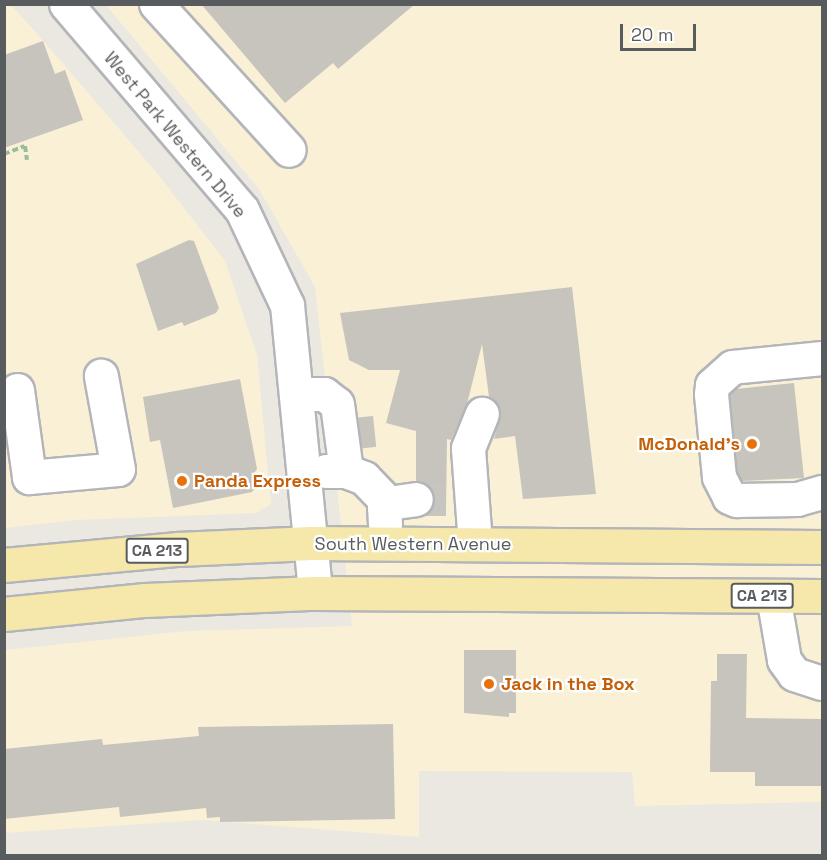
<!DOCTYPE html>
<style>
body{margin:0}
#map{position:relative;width:827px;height:860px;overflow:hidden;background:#eae8e0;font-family:"Space Grotesk",sans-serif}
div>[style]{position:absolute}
.commercial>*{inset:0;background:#f9f0d6}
.building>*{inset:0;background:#c7c4be;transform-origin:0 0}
.minor-tunnel>*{height:33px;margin-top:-16.5px;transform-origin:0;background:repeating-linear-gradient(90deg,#c6c5c0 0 33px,transparent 0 49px)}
.path>*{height:4px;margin-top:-2px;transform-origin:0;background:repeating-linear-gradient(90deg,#97bda1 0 6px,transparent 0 9px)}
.roads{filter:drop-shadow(2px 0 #b3b5b9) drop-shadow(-2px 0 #b3b5b9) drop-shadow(0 2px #b3b5b9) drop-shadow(0 -2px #b3b5b9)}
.minor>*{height:33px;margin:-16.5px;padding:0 16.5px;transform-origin:16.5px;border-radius:16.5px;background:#fff}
.major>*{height:33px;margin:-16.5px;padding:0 16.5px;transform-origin:16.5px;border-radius:16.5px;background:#f5e8aa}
.dots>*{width:16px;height:16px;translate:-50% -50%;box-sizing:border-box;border:3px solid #fff;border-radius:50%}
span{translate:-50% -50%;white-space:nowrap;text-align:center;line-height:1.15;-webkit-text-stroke:4.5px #fff;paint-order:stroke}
.shield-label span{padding:2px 4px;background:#fff;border:2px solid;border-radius:4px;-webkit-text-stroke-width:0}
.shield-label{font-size:16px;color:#595c5f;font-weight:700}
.street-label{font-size:18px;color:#595c5f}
.food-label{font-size:18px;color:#c56008;font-weight:700}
.right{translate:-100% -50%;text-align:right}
.left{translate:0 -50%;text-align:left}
.frame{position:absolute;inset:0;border:6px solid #595c5f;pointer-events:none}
.scale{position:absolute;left:620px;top:24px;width:76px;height:27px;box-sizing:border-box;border:3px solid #595c5f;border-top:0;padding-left:8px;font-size:18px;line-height:21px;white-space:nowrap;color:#595c5f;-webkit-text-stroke:4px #fff;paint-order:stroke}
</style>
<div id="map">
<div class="commercial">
<div style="clip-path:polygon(4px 5px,11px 5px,33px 29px,157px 173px,225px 261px,257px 355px,271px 504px,256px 513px,76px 520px,5px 528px)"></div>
<div style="clip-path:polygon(106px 5px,822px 5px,822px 802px,635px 806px,632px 772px,419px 771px,419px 837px,202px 820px,5px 833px,5px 650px,186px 631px,352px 626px,315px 287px,259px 189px)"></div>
</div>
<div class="building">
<div style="clip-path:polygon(201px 4px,415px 4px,338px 69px,333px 63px,285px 103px)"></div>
<div style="clip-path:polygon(43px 41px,55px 74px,65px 70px,83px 120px,4px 148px,4px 55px)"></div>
<div style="clip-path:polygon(189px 240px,194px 241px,219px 308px,216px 313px,184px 326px,182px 322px,158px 331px,136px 264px)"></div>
<div style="clip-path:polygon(572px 287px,596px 494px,523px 499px,515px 436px,494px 439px,501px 412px,489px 397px,482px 344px,467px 404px,451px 440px,447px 439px,446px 511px,430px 511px,435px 497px,431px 488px,416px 481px,416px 431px,386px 423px,400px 370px,369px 370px,349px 360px,340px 313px)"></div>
<div style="clip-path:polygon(240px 379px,257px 469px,254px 473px,262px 478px,252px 492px,173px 508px,160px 440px,150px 442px,143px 397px)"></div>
<div style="clip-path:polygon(794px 383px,804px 478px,742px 481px,737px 472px,730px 394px,736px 389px)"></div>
<div style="left:373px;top:416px;width:31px;height:15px;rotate:84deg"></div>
<div style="clip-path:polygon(464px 650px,516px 650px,516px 713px,509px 713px,509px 717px,464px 713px)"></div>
<div style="clip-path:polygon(717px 654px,747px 654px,746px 718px,822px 719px,822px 786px,755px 786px,755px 772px,710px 772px,711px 681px,717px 681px)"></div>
<div style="clip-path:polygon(393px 724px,395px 819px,220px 822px,220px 817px,207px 818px,206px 808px,120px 817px,119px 807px,4px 819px,4px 749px,102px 739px,103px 745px,199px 736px,198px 727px)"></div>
</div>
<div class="minor-tunnel">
<div style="left:416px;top:499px;width:30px"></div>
</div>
<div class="path">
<div style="left:4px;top:154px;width:22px;rotate:-21deg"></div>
<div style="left:25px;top:146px;width:14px;rotate:82deg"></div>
</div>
<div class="roads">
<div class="minor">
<div style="left:66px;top:4px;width:271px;rotate:49.5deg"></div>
<div style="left:242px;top:210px;width:105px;rotate:64.7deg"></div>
<div style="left:287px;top:305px;width:289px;rotate:84.4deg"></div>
<div style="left:156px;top:4px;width:197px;rotate:47.7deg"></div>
<div style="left:822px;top:358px;width:90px;rotate:174.3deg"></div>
<div style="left:732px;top:367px;width:27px;rotate:138deg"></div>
<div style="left:712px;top:385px;width:9px;rotate:96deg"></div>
<div style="left:711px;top:394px;width:83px;rotate:84.5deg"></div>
<div style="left:719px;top:477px;width:22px;rotate:63deg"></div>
<div style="left:729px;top:497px;width:8px;rotate:23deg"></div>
<div style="left:736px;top:500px;width:61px;rotate:-0.9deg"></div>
<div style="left:797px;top:499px;width:26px;rotate:-16deg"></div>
<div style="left:17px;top:390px;width:88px;rotate:82.1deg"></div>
<div style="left:29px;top:477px;width:89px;rotate:-5.1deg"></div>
<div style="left:118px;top:469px;width:95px;rotate:-100.4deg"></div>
<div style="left:296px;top:394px;width:28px"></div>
<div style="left:324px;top:394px;width:16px;rotate:38deg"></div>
<div style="left:337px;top:404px;width:68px;rotate:82.3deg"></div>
<div style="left:326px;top:471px;width:20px"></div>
<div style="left:346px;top:471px;width:19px;rotate:21deg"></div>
<div style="left:364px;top:478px;width:35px;rotate:46deg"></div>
<div style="left:385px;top:524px;width:17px;rotate:-93deg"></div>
<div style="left:384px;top:507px;width:6px;rotate:-45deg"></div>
<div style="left:388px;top:503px;width:28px;rotate:-8deg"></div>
<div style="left:475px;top:544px;width:96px;rotate:-94.2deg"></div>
<div style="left:468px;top:448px;width:37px;rotate:-68deg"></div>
<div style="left:773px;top:596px;width:65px;rotate:80.2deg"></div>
<div style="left:784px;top:660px;width:17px;rotate:54deg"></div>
<div style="left:794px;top:674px;width:29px;rotate:18deg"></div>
</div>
<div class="major">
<div style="left:4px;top:565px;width:175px;rotate:-5.3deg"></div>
<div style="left:178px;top:549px;width:133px;rotate:-2.6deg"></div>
<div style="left:311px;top:543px;width:511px;rotate:0.45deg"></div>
<div style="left:4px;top:614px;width:142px;rotate:-5.7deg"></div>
<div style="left:145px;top:600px;width:170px;rotate:-2.4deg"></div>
<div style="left:315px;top:593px;width:507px;rotate:0.34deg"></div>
</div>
</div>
<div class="dots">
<div style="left:752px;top:444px;background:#e8710a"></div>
<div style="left:182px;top:481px;background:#e8710a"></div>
<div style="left:489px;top:684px;background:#e8710a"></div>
</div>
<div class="shield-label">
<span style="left:157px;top:551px">CA 213</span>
<span style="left:762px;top:596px">CA 213</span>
</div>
<div class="street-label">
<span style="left:175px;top:135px;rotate:50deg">West Park Western Drive</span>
<span style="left:413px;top:544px">South Western Avenue</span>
</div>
<div class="food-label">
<span class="right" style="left:740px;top:444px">McDonald's</span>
<span class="left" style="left:194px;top:481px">Panda Express</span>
<span class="left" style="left:501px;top:684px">Jack in the Box</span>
</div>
<div class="frame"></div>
<div class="scale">20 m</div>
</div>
